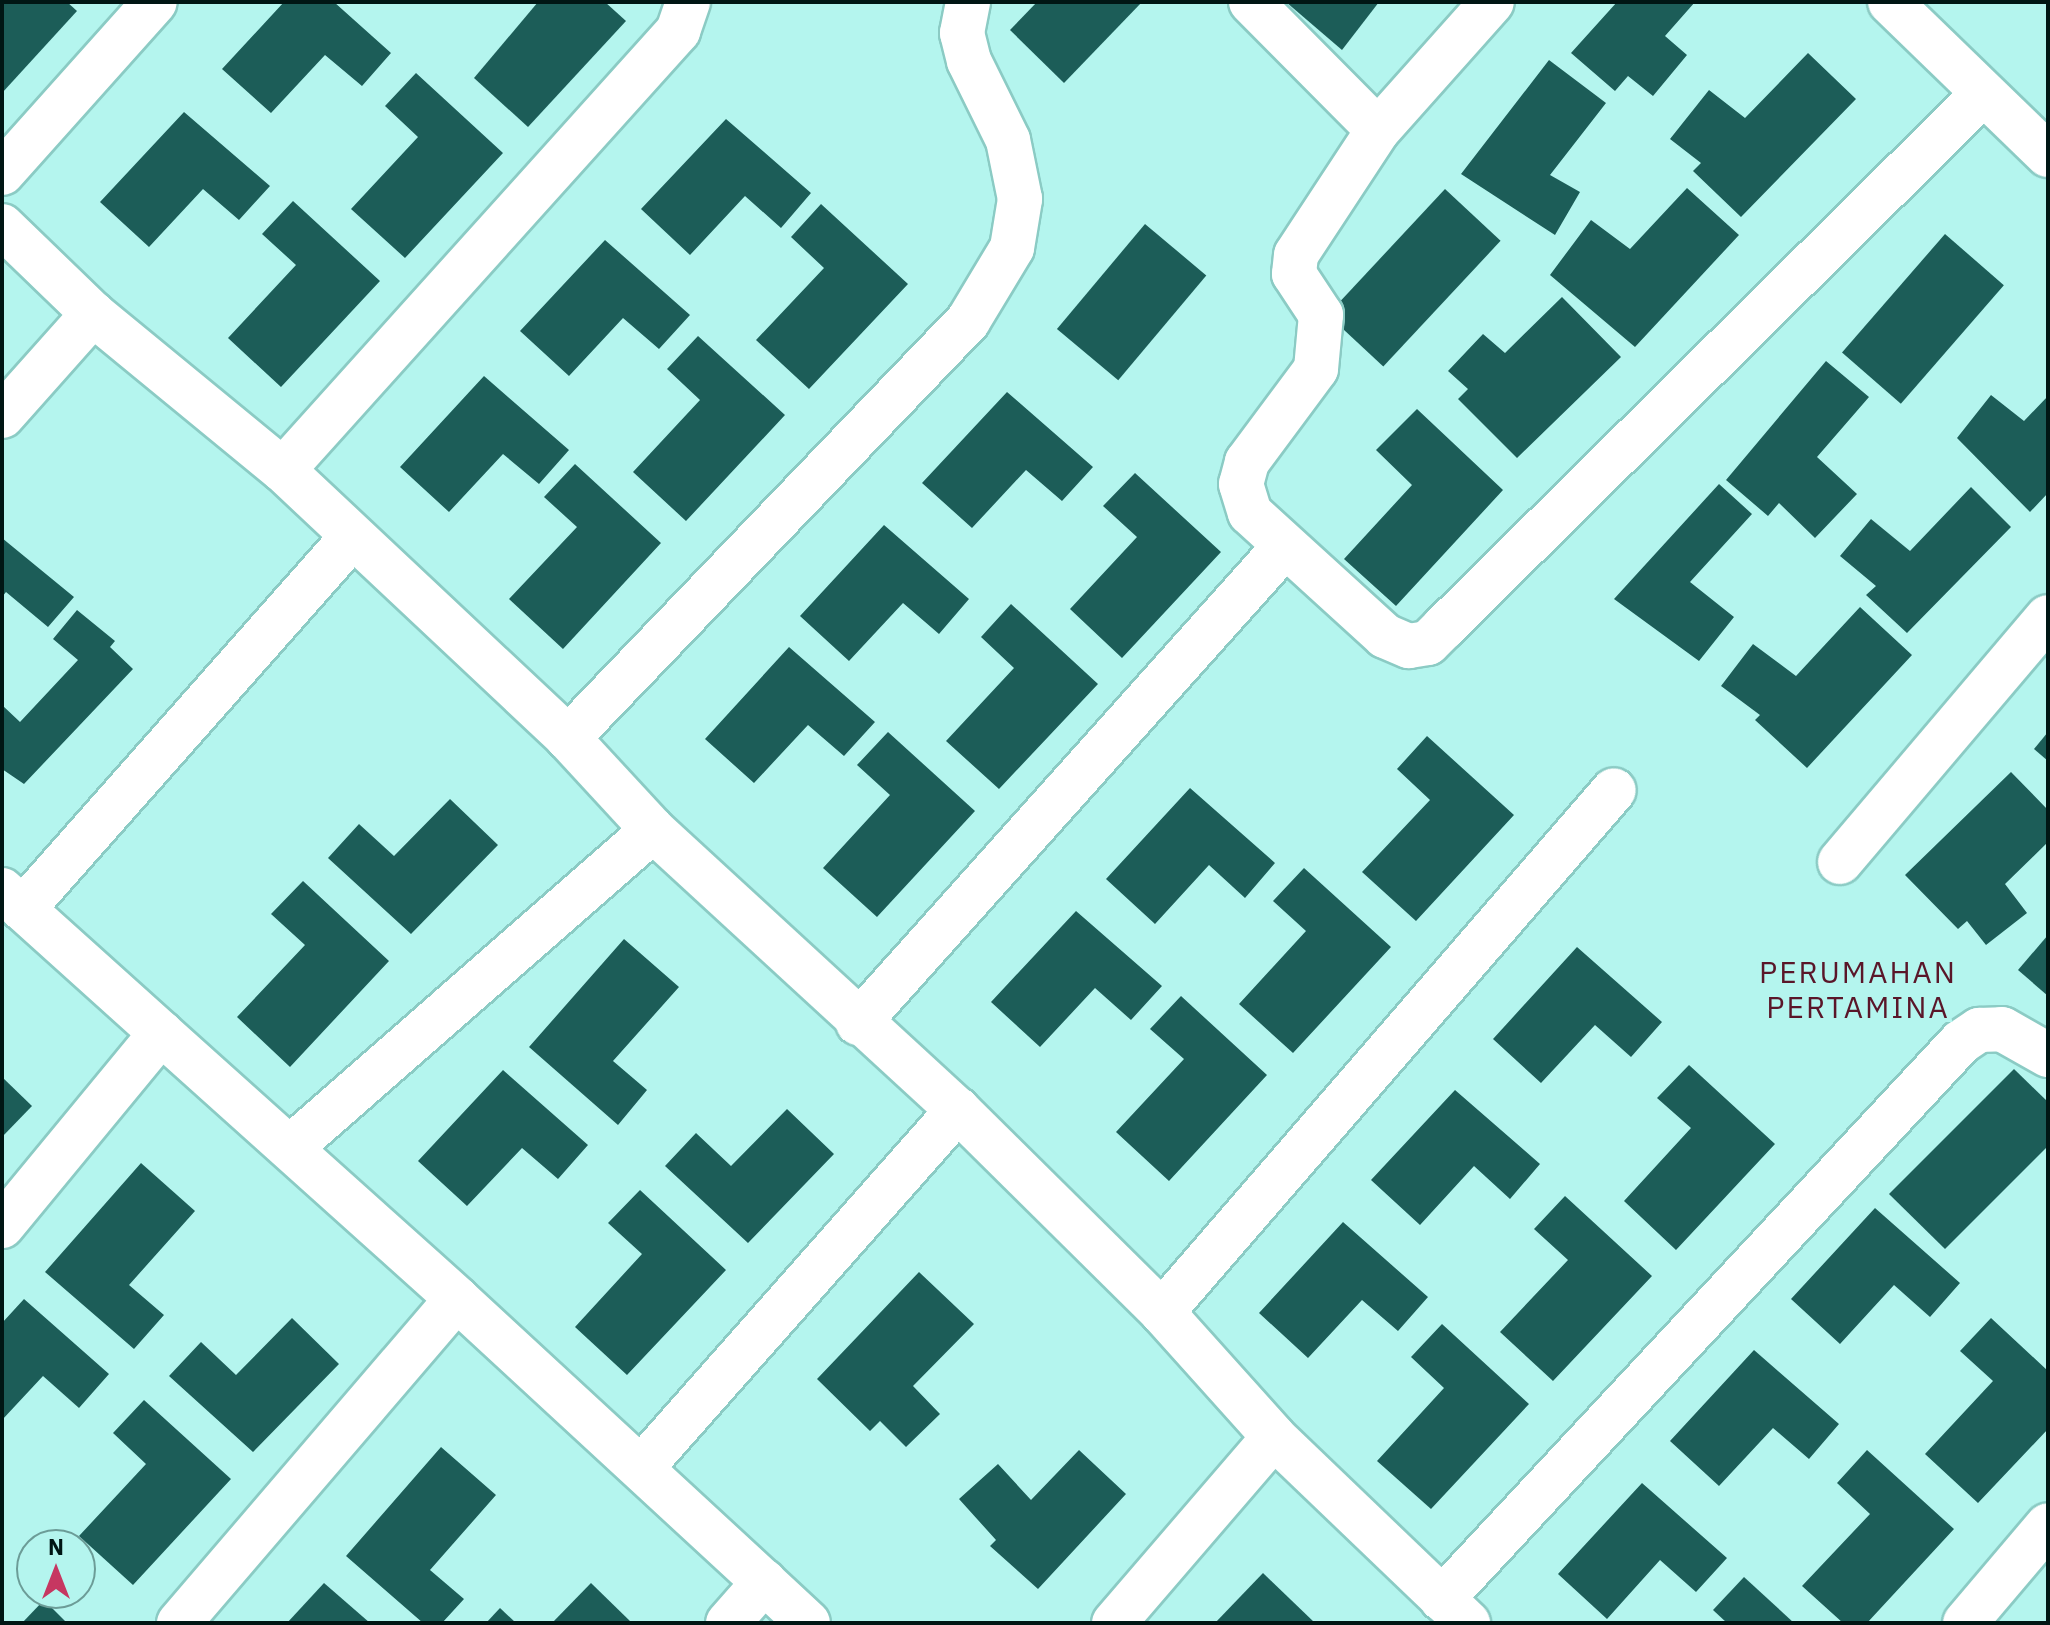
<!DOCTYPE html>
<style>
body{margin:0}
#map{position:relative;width:2050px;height:1625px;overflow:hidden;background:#b4f5ee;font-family:"IBM Plex Sans",sans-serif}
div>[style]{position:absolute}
.building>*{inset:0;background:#1c5d58;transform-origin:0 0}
.roads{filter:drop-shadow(2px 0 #8bcbc4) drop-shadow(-2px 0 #8bcbc4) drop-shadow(0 2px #8bcbc4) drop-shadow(0 -2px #8bcbc4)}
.minor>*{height:44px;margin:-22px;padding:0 22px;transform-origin:22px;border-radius:22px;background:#fff}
span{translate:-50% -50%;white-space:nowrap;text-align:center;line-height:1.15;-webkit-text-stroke:8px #b4f5ee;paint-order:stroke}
.neighbourhood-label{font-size:30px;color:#5a1629;letter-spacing:2px}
.frame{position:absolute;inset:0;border:4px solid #001614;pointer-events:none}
.north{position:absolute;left:16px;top:1529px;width:80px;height:80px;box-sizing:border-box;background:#b4f5ee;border:2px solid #6c9c97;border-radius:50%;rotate:0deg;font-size:22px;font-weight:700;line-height:32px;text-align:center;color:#001614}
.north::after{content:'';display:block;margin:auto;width:28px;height:36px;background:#c63761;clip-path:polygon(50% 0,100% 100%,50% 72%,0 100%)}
</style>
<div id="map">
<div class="building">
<div style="clip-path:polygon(2px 2px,67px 2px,77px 11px,2px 93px)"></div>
<div style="clip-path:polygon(284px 2px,334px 2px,391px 53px,362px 86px,325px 55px,271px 113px,222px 69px)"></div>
<div style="clip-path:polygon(538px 2px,605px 2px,626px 21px,528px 127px,474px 78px)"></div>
<div style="clip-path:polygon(1037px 2px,1142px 2px,1064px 83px,1010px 30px)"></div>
<div style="clip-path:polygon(1286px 2px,1379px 2px,1342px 50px)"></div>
<div style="clip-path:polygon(1617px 2px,1695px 2px,1665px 36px,1687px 55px,1653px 96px,1628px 76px,1615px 91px,1571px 53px)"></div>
<div style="clip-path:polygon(1808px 53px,1856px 99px,1741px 217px,1693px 171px,1701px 163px,1670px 139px,1709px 90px,1745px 118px)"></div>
<div style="clip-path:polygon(1549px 60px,1606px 103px,1550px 175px,1580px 192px,1555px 235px,1461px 174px)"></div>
<div style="clip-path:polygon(416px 73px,503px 153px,405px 258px,351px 209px,418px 137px,385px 106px)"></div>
<div style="clip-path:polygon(184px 112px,270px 186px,239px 220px,203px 189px,149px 247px,100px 202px)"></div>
<div style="clip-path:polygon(726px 119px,811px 193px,781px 228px,745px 196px,690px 255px,641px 209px)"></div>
<div style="clip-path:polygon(1687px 188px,1739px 235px,1635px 347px,1550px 275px,1591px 220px,1630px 249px)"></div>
<div style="left:1445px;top:189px;width:76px;height:172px;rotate:43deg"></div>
<div style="clip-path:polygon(293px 201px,380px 281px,281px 387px,228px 338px,296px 265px,262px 234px)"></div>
<div style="clip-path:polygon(821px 204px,908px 284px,809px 389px,756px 340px,824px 268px,791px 237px)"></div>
<div style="left:1145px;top:224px;width:80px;height:137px;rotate:40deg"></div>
<div style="left:1945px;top:234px;width:78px;height:157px;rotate:41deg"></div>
<div style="clip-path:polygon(605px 240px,690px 315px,659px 349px,623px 318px,569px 376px,520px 331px)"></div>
<div style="clip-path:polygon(1562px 297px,1621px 357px,1517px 458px,1458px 399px,1468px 389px,1448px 371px,1483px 334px,1505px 353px)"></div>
<div style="clip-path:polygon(698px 336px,785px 415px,686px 521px,633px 472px,700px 400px,667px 369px)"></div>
<div style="clip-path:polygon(1826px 361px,1869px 397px,1817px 457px,1857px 494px,1815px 538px,1779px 503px,1768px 516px,1726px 480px)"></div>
<div style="clip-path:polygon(484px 376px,569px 450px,539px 484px,503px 454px,449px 512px,400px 467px)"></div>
<div style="clip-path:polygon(1007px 392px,1093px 467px,1062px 501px,1026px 470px,972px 528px,922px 483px)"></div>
<div style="clip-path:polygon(1991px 395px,2024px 421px,2048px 396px,2048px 493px,2030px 512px,1957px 438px)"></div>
<div style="clip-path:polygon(1417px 409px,1503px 490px,1396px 606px,1344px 559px,1412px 485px,1376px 450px)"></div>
<div style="clip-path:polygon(575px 464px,661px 543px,563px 649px,509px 599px,577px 527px,544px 497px)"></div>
<div style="clip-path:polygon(1135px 473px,1221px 552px,1122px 658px,1070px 609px,1137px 537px,1103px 506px)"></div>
<div style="clip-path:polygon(1719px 484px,1752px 514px,1690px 582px,1734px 617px,1699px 661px,1614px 599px)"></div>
<div style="clip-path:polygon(1971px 487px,2011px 527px,1907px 633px,1866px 595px,1876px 586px,1840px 556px,1871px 519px,1910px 551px)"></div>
<div style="clip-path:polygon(884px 525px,969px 599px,939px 634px,903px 603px,849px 661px,800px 616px)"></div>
<div style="clip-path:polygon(2px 538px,74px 597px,48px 627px,6px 592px,2px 597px)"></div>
<div style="clip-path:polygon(1011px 604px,1098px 684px,999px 789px,946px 741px,1014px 668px,981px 637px)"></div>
<div style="clip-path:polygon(1860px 607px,1912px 655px,1807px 768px,1755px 720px,1760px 715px,1721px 686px,1753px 644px,1796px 676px)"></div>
<div style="clip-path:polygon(77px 610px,115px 641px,110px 647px,133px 669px,24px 784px,2px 769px,2px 705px,20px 722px,78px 660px,53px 639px)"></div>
<div style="clip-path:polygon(789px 647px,875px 722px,844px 756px,808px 725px,754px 783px,705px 739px)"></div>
<div style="clip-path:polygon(888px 732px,975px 811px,877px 917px,823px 868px,890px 795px,857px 765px)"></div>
<div style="clip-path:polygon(2048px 732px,2048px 761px,2034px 749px)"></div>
<div style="clip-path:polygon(1427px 736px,1514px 815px,1416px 921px,1362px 872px,1430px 800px,1397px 769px)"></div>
<div style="clip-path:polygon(2011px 772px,2048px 810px,2048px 842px,2005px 884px,2027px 913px,1986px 945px,1967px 921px,1958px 929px,1905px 875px)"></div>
<div style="clip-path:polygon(1190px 788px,1275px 863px,1245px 898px,1209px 865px,1155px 924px,1106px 879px)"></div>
<div style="clip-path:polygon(450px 799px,498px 845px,411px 934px,328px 858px,359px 824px,394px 856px)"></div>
<div style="clip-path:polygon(1304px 868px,1391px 947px,1293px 1053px,1239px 1004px,1306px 931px,1273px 901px)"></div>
<div style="clip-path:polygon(303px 881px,389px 961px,290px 1067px,237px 1017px,305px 945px,271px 914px)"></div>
<div style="clip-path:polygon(1076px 911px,1162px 986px,1131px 1020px,1095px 988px,1040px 1047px,991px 1002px)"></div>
<div style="clip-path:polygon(2048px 935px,2048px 996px,2018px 970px)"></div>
<div style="clip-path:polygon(624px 939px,679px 987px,613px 1061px,647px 1090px,618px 1125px,529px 1047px)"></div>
<div style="clip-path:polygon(1577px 947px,1662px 1022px,1631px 1057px,1595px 1025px,1541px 1083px,1493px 1039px)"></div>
<div style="clip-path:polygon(1181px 996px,1267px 1075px,1169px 1181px,1116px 1132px,1184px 1059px,1150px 1029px)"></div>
<div style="clip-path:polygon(1689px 1065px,1775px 1144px,1676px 1250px,1624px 1201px,1691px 1128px,1657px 1098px)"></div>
<div style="clip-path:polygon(2014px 1069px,2048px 1102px,2048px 1146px,1945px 1249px,1889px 1194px)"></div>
<div style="clip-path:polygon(503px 1070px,588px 1145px,558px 1179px,522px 1148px,467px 1206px,418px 1161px)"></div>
<div style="clip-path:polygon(2px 1077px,32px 1106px,2px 1137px)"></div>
<div style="clip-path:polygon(1455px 1090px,1540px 1164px,1510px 1199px,1474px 1166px,1420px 1225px,1371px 1180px)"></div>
<div style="clip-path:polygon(787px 1109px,834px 1154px,748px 1243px,665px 1166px,696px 1133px,731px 1166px)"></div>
<div style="clip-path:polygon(141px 1163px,195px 1211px,129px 1285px,164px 1315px,134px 1349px,45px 1272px)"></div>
<div style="clip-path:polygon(640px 1190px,726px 1270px,627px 1375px,575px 1327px,642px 1254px,608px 1223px)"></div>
<div style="clip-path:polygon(1565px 1196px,1652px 1276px,1553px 1381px,1500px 1332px,1568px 1260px,1534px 1229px)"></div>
<div style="clip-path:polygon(1875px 1208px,1960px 1283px,1930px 1317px,1894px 1285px,1840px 1344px,1791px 1299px)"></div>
<div style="clip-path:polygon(1343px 1222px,1428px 1297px,1398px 1331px,1362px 1300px,1308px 1358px,1259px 1313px)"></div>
<div style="clip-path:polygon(919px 1272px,974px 1324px,913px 1386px,940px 1414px,906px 1447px,880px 1421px,870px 1431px,817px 1379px)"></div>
<div style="clip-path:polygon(24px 1299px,109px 1374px,79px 1408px,43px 1376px,2px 1420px,2px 1323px)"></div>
<div style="clip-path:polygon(292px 1318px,339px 1364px,253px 1452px,169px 1376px,201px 1342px,236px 1375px)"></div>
<div style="clip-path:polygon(1991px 1318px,2048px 1371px,2048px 1429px,1978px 1503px,1925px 1454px,1993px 1381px,1960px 1351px)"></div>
<div style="clip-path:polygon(1442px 1324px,1529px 1404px,1431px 1509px,1377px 1461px,1444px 1388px,1411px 1357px)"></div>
<div style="clip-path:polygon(1754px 1350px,1839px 1424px,1809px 1459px,1773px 1428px,1719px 1486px,1670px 1441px)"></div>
<div style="clip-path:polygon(144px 1400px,231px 1479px,133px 1585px,79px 1536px,146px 1464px,113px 1433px)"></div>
<div style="clip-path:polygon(441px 1447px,496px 1495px,430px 1570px,464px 1599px,442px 1623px,423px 1623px,346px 1556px)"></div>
<div style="clip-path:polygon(1079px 1450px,1126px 1494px,1038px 1589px,990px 1546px,996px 1540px,959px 1499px,998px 1464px,1031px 1500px)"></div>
<div style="clip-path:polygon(1867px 1450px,1954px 1529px,1867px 1623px,1843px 1623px,1802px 1586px,1870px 1514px,1837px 1483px)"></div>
<div style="clip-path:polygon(1642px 1483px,1727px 1558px,1696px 1592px,1660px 1560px,1607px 1619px,1558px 1574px)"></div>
<div style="clip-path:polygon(1263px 1573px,1315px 1623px,1215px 1623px)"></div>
<div style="clip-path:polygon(1744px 1577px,1794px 1623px,1727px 1623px,1713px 1610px)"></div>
<div style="clip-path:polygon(324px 1583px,370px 1623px,287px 1623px)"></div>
<div style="clip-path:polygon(591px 1583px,632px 1623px,552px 1623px)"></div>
<div style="clip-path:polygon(44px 1600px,67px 1623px,22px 1623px)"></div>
<div style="clip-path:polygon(500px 1608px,516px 1623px,486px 1623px)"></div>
</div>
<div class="roads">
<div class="minor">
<div style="left:1251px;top:2px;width:180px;rotate:45.2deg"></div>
<div style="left:1378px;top:130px;width:171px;rotate:-48.3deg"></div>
<div style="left:1890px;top:2px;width:220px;rotate:44.1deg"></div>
<div style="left:1378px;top:130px;width:149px;rotate:123.3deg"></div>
<div style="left:1296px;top:255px;width:19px;rotate:96deg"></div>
<div style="left:1294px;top:274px;width:49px;rotate:56.6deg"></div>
<div style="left:1321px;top:315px;width:54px;rotate:95.3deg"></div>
<div style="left:1316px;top:369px;width:116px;rotate:126.6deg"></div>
<div style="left:1247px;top:462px;width:23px;rotate:105deg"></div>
<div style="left:1241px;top:484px;width:30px;rotate:73deg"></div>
<div style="left:1250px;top:513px;width:183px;rotate:42.3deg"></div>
<div style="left:1385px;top:636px;width:26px;rotate:23deg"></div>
<div style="left:1409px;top:646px;width:19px;rotate:-9deg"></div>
<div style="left:1428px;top:643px;width:23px;rotate:-45deg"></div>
<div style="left:1444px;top:627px;width:758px;rotate:-44.68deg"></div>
<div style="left:2px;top:173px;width:229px;rotate:-48.2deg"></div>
<div style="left:2px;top:226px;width:127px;rotate:44deg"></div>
<div style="left:93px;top:314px;width:246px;rotate:39.4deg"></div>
<div style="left:283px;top:470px;width:391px;rotate:43.2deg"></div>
<div style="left:568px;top:738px;width:125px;rotate:47.3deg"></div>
<div style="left:653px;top:830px;width:414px;rotate:42.6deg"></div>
<div style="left:958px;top:1110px;width:287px;rotate:44.7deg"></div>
<div style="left:1162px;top:1312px;width:168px;rotate:48.1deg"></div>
<div style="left:2px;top:416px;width:137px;rotate:-48.3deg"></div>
<div style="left:283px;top:470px;width:591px;rotate:-48.02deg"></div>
<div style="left:678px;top:31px;width:31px;rotate:-71deg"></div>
<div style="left:568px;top:738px;width:578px;rotate:-46.19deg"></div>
<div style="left:968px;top:321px;width:85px;rotate:-58.9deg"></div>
<div style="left:1012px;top:248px;width:50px;rotate:-80.7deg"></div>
<div style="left:1020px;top:199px;width:60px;rotate:-101.5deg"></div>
<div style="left:1008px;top:140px;width:88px;rotate:-116.3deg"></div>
<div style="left:969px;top:61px;width:29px;rotate:-104deg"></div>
<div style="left:962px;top:33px;width:32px;rotate:-79deg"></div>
<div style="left:1840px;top:862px;width:321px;rotate:-49.7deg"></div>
<div style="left:2px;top:890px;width:214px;rotate:42deg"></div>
<div style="left:23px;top:909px;width:497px;rotate:-48.5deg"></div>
<div style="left:858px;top:1023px;width:640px;rotate:-48.17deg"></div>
<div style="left:291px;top:1147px;width:481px;rotate:-41.2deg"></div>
<div style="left:2px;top:1226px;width:250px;rotate:-50.5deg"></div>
<div style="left:161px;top:1033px;width:398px;rotate:41.9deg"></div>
<div style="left:1162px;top:1312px;width:690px;rotate:-49.11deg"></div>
<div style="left:642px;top:1467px;width:477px;rotate:-48.5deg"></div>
<div style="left:1442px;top:1599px;width:761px;rotate:-47.02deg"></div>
<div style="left:1961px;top:1042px;width:22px;rotate:-34deg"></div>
<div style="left:1979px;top:1030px;width:23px;rotate:-2deg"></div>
<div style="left:2002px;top:1029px;width:53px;rotate:29.5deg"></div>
<div style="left:179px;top:1623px;width:427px;rotate:-49.4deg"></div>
<div style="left:457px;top:1299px;width:418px;rotate:42.7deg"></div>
<div style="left:728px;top:1623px;width:55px;rotate:-48.7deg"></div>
<div style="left:764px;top:1582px;width:60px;rotate:43deg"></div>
<div style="left:1114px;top:1623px;width:245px;rotate:-49.3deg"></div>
<div style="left:1274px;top:1437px;width:269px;rotate:43.8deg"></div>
<div style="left:1965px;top:1623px;width:128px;rotate:-49.7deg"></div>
</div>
</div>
<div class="neighbourhood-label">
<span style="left:1858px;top:989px">PERUMAHAN<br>PERTAMINA</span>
</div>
<div class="frame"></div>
<div class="north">N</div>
</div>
